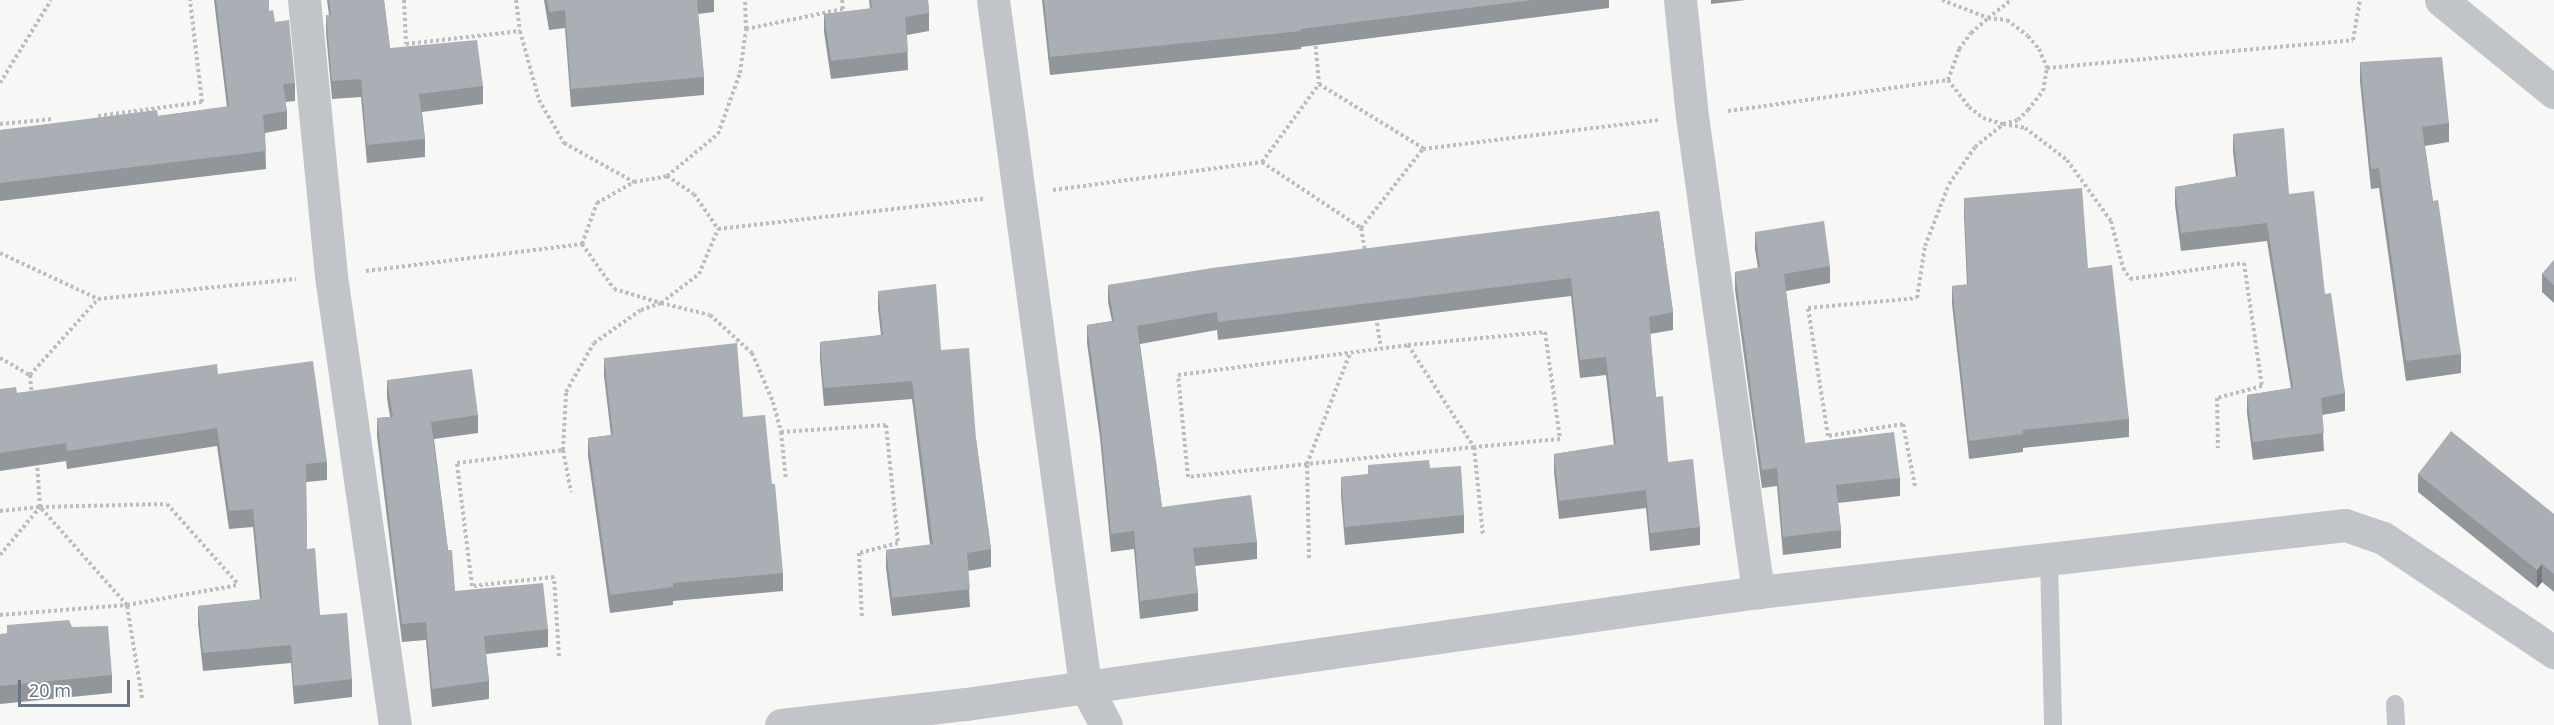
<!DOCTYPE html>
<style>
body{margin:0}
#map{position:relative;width:2554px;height:725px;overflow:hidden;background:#f7f7f5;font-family:"Noto Sans",sans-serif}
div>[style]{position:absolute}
.path>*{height:4px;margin-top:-2px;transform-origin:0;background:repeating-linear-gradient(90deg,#bbbdc0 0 3px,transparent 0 6px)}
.service>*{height:18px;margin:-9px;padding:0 9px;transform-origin:9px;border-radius:9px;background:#c1c4c8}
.minor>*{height:33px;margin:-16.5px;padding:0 16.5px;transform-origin:16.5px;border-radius:16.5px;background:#c1c4c8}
.wall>*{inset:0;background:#91969b}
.shaded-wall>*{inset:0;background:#767a7e}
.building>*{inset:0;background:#a9afb4}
span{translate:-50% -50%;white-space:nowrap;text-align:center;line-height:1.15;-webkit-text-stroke:6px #fff;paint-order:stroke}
.scale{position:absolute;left:18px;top:680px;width:112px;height:27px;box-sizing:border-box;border:3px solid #6a7682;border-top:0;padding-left:8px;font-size:18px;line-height:21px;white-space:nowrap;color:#6a7682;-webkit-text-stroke:4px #fff;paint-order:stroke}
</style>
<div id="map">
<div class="path">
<div style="left:404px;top:0;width:44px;rotate:87.4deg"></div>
<div style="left:406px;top:44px;width:115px;rotate:-6.5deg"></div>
<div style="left:516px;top:0;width:31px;rotate:83deg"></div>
<div style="left:520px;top:31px;width:72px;rotate:74.6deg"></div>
<div style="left:539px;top:100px;width:50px;rotate:59.8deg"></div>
<div style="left:564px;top:143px;width:80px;rotate:29.1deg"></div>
<div style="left:1942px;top:0;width:49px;rotate:21.4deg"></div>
<div style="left:1988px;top:18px;width:29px;rotate:-38deg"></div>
<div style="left:746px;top:29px;width:99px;rotate:-11.7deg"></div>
<div style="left:843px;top:9px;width:9px;rotate:-96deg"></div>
<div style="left:1315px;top:40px;width:44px;rotate:84.8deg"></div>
<div style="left:1948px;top:80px;width:33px;rotate:-70deg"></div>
<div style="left:1959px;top:49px;width:20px;rotate:-53deg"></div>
<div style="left:1971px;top:33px;width:23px;rotate:-41deg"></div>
<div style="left:1988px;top:18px;width:19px;rotate:6deg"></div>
<div style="left:2007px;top:20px;width:26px;rotate:37deg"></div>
<div style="left:2028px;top:36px;width:17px;rotate:50deg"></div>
<div style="left:2039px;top:49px;width:21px;rotate:67deg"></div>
<div style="left:0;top:83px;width:97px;rotate:-58.4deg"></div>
<div style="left:1728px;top:111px;width:222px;rotate:-8deg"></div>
<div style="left:1948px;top:80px;width:34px;rotate:52deg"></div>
<div style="left:1969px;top:107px;width:18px;rotate:38deg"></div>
<div style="left:1983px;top:118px;width:21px;rotate:17deg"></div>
<div style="left:2003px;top:124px;width:16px;rotate:-15deg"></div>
<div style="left:2018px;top:120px;width:14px;rotate:-45deg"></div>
<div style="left:2028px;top:110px;width:24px;rotate:-52deg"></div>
<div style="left:2043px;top:91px;width:23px;rotate:-80deg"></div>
<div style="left:2047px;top:68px;width:307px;rotate:-5.2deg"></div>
<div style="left:2353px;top:40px;width:41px;rotate:-80.1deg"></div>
<div style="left:98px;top:116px;width:105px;rotate:-7.7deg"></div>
<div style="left:202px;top:102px;width:103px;rotate:-96.7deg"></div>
<div style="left:0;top:124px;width:53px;rotate:-5.4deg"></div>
<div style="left:1262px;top:162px;width:97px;rotate:-53.8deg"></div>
<div style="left:1319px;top:84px;width:122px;rotate:31.6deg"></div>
<div style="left:667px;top:176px;width:66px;rotate:-39.5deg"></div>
<div style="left:718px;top:134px;width:65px;rotate:-70.2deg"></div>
<div style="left:740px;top:73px;width:44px;rotate:-82.2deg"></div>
<div style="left:746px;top:29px;width:29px;rotate:-92deg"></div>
<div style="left:1053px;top:190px;width:211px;rotate:-7.6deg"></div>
<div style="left:1262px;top:162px;width:119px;rotate:33.7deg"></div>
<div style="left:1361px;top:228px;width:100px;rotate:-51.9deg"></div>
<div style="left:1423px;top:149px;width:237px;rotate:-7deg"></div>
<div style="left:1361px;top:228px;width:23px;rotate:80deg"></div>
<div style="left:582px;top:244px;width:44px;rotate:-69.9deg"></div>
<div style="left:597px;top:203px;width:43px;rotate:-29.6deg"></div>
<div style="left:634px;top:182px;width:34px;rotate:-10deg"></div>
<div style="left:667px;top:176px;width:32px;rotate:34deg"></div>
<div style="left:694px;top:194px;width:42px;rotate:55.6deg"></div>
<div style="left:0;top:253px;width:108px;rotate:25.1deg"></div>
<div style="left:366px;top:271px;width:218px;rotate:-7.1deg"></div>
<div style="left:582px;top:244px;width:55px;rotate:54.6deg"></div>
<div style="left:614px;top:289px;width:49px;rotate:16.6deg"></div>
<div style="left:661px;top:303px;width:48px;rotate:-37.3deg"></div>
<div style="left:699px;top:274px;width:49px;rotate:-67.1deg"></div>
<div style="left:718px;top:229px;width:267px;rotate:-6.5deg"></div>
<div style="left:1376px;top:317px;width:31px;rotate:81deg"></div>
<div style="left:1408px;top:345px;width:138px;rotate:-5.4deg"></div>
<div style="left:1545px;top:332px;width:108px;rotate:82deg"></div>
<div style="left:1560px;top:439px;width:86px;rotate:174.7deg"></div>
<div style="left:1474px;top:447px;width:89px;rotate:84.2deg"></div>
<div style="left:0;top:358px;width:34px;rotate:30deg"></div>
<div style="left:30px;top:375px;width:102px;rotate:-48.2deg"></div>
<div style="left:98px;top:299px;width:199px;rotate:-5.8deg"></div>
<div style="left:30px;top:375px;width:21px;rotate:85deg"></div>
<div style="left:781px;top:432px;width:48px;rotate:84.1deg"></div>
<div style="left:563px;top:450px;width:43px;rotate:79.2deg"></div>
<div style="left:1915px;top:486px;width:63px;rotate:-101deg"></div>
<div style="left:1903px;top:424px;width:76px;rotate:170.9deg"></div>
<div style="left:1828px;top:436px;width:130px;rotate:-98.9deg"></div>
<div style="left:1808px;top:308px;width:109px;rotate:-5.2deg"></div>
<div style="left:1917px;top:298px;width:53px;rotate:-81.3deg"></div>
<div style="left:1925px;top:246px;width:66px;rotate:-68.8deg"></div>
<div style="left:1949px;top:184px;width:45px;rotate:-54.9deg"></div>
<div style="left:1975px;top:147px;width:36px;rotate:-39deg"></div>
<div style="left:2003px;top:124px;width:22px;rotate:10deg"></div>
<div style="left:2025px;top:128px;width:53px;rotate:37.3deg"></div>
<div style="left:2067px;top:160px;width:75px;rotate:54.2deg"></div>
<div style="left:2111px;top:221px;width:49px;rotate:75.7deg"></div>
<div style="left:2123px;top:268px;width:13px;rotate:58deg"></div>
<div style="left:2130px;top:279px;width:115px;rotate:-8deg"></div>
<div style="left:2244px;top:263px;width:124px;rotate:81.7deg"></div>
<div style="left:2262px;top:386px;width:47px;rotate:165.1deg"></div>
<div style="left:2217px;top:398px;width:50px;rotate:88.9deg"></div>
<div style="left:0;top:511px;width:39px;rotate:-6deg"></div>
<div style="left:0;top:555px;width:62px;rotate:-50.2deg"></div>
<div style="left:40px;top:507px;width:44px;rotate:-93.9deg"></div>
<div style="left:1309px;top:558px;width:94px;rotate:-91.2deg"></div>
<div style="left:1307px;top:464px;width:120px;rotate:173.8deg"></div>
<div style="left:1188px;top:477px;width:102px;rotate:-95.6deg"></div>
<div style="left:1178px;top:375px;width:232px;rotate:-7.4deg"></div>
<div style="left:1408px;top:345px;width:121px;rotate:57.1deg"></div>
<div style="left:1474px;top:447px;width:168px;rotate:174.2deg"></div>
<div style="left:1307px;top:464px;width:119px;rotate:-68.8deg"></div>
<div style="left:0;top:615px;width:127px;rotate:-4.5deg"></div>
<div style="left:127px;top:605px;width:113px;rotate:-10.2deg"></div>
<div style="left:559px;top:656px;width:79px;rotate:-93.6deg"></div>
<div style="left:554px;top:577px;width:82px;rotate:173.7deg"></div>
<div style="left:472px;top:586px;width:124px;rotate:-97deg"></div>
<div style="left:457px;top:463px;width:107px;rotate:-7deg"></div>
<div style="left:563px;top:450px;width:58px;rotate:-87deg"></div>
<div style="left:566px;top:392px;width:56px;rotate:-60.3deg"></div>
<div style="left:594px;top:343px;width:57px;rotate:-35.1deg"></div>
<div style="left:641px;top:310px;width:21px;rotate:-19deg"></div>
<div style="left:661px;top:303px;width:50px;rotate:13.8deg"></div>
<div style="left:710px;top:315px;width:57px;rotate:42.1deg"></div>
<div style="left:752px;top:353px;width:53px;rotate:66.8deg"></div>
<div style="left:773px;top:402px;width:31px;rotate:75deg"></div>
<div style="left:781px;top:432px;width:105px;rotate:-3.8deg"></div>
<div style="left:886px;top:425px;width:119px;rotate:84.2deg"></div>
<div style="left:898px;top:543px;width:40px;rotate:165.6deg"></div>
<div style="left:859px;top:553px;width:66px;rotate:87.4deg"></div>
<div style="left:142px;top:698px;width:94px;rotate:-99.2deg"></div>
<div style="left:127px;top:605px;width:131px;rotate:-131.6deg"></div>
<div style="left:40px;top:507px;width:127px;rotate:-1.4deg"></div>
<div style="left:167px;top:504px;width:108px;rotate:48.4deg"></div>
</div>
<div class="service">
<div style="left:2049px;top:559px;width:166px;rotate:88.6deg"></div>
<div style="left:2395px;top:704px;width:21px;rotate:87deg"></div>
</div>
<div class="minor">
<div style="left:304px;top:0;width:277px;rotate:84.4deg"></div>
<div style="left:331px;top:276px;width:454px;rotate:81.9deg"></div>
<div style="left:993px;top:0;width:691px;rotate:82.35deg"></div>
<div style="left:1085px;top:685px;width:45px;rotate:62.3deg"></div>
<div style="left:1680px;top:0;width:117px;rotate:84.1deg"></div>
<div style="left:1692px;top:116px;width:481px;rotate:82.1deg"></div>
<div style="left:2441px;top:0;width:146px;rotate:39.2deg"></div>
<div style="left:781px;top:725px;width:186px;rotate:-6.5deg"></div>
<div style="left:966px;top:704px;width:800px;rotate:-8.05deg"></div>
<div style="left:1758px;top:592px;width:591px;rotate:-6.51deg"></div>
<div style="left:2345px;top:525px;width:40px;rotate:18.9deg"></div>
<div style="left:2383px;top:538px;width:206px;rotate:33.7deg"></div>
</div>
<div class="wall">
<div style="clip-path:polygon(214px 0,269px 0,269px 11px,275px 22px,295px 83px,295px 101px,285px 102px,287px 111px,287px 129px,265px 133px,266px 169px,0 201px,0 130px,158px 116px,227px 107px)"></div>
<div style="clip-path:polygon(327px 0,384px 0,390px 48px,483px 86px,483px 104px,422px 112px,425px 139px,425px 157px,367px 163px,361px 97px,332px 99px,326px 33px,326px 15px,329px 15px)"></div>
<div style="clip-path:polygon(544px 0,714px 0,714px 12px,698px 14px,704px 77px,704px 95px,571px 107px,565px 28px,549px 30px)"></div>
<div style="clip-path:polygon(869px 0,928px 0,929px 13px,929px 31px,907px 35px,908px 70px,831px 79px,824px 32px,824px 14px,870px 9px)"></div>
<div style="clip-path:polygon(1042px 0,1609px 0,1609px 8px,1301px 47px,1301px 49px,1050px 75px)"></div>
<div style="clip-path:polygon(1711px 0,1746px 0,1711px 4px)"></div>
<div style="clip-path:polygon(2360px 62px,2449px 123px,2449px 142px,2425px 146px,2433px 201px,2461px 354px,2461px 373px,2406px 381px,2379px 188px,2371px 189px,2360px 82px)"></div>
<div style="clip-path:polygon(2233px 134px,2289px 194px,2325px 294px,2345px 393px,2345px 411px,2322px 415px,2324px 451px,2253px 460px,2247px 413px,2247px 395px,2291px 388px,2267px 241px,2181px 251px,2175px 205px,2175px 187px,2236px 177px,2233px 152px)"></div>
<div style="clip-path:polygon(1964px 198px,2088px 268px,2129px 419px,2129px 437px,2023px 448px,2023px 452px,1969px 459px,1952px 304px,1952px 286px,1967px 285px,1964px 216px)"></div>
<div style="clip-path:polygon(1659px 211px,1673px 312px,1673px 330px,1650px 334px,1656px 397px,1668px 462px,1700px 527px,1700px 545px,1650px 551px,1646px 508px,1559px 519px,1554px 472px,1554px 454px,1614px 445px,1606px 375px,1580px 378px,1571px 296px,1218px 340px,1217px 330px,1140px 344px,1162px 507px,1257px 542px,1257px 559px,1195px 566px,1198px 593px,1198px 611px,1140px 619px,1134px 549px,1111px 552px,1100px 438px,1087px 343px,1087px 325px,1112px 321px,1108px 302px,1108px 285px)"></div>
<div style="clip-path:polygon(1755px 232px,1830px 266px,1830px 283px,1786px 291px,1805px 443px,1900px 478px,1900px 496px,1838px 503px,1841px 530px,1841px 548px,1783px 555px,1777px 486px,1762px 488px,1735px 290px,1735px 272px,1758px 268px,1755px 250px)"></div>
<div style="clip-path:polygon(2554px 260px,2554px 303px,2542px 292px,2542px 274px)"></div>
<div style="clip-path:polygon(878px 291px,941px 350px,976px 439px,991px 549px,991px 567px,968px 571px,970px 607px,892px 616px,886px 568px,886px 550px,930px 545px,912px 399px,824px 406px,820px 360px,820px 342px,881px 335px,878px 309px)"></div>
<div style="clip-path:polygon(604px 358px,743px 417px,783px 573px,783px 591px,673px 601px,673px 605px,610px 613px,588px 456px,588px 438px,611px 435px,604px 376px)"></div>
<div style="clip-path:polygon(218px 374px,327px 462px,327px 480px,306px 482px,307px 549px,320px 615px,352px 679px,352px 697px,294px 704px,291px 663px,203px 671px,198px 624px,198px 606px,260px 600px,253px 527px,229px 529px,217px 446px,67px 469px,66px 461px,0 471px,0 389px,17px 393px)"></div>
<div style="clip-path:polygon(387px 380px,478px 415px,478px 433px,434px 439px,448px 550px,455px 591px,548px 629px,548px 647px,486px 654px,489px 681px,489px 699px,432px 707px,426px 640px,402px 642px,377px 436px,377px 418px,390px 417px,387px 398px)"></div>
<div style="clip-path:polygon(1430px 468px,1464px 515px,1464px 533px,1345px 545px,1341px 495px,1341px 477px)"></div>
<div style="clip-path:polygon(2418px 474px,2554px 514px,2554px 592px,2542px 582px,2537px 588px,2418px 492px)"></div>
<div style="clip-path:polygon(72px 627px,112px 675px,112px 693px,0 704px,0 634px)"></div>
</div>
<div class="shaded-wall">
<div style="clip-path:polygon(2542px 564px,2542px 582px,2537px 588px,2537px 570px)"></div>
</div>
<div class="building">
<div style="clip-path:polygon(216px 0,269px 0,269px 11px,273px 10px,275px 22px,289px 20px,295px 83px,283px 84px,287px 111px,263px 115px,266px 151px,0 183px,0 130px,157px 110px,158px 116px,229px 106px)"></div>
<div style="clip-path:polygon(329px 0,384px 0,390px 48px,477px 40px,483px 86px,419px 94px,425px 139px,367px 145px,361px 79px,332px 81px,326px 15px,331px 15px)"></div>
<div style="clip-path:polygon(547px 0,697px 0,704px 77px,571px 89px,565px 10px,549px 12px)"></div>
<div style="clip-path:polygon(871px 0,928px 0,929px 13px,905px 17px,908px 52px,831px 61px,824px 14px,872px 8px)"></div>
<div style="clip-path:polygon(1044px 0,1532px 0,1301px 29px,1301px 31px,1050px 57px)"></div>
<div style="clip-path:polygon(2442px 57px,2449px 123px,2422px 127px,2433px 201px,2438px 200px,2461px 354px,2406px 361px,2379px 168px,2371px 169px,2360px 62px)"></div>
<div style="clip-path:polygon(2284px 128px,2289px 194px,2314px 191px,2325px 294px,2331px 293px,2345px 393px,2321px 398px,2324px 433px,2253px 442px,2247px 395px,2293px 388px,2267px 223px,2181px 233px,2175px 187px,2238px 176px,2233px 134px)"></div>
<div style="clip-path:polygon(2082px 188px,2088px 268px,2112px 265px,2129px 419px,2023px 430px,2023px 434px,1969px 441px,1952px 286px,1968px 284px,1964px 198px)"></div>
<div style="clip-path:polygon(1659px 211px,1673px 312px,1649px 317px,1656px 397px,1663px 396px,1668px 462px,1693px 459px,1700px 527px,1650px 533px,1646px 490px,1559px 501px,1554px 454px,1616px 444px,1606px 357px,1580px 360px,1571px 278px,1218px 322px,1217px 312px,1137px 326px,1162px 507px,1251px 495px,1257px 542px,1193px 548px,1198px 593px,1140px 601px,1134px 531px,1111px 534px,1100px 420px,1087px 325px,1114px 321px,1108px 285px,1212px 268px)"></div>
<div style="clip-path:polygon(1824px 221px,1830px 266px,1784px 274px,1805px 443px,1894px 432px,1900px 478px,1836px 485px,1841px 530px,1783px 537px,1777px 468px,1762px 470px,1735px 272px,1760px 267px,1755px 232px)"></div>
<div style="clip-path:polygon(2554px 260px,2554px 285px,2542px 274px)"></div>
<div style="clip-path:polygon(936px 284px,941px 350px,969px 348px,976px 439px,991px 549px,967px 553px,970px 589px,892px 598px,886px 550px,933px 544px,912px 381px,824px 388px,820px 342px,883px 335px,878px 291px)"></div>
<div style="clip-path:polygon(737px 343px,743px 417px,765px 415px,772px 484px,775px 484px,783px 573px,673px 583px,673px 587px,610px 595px,588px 438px,613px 435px,604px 358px)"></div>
<div style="clip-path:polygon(313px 361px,327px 462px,306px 464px,307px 549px,315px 548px,320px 615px,347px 613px,352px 679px,294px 686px,291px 645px,203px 653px,198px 606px,262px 599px,253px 509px,229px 511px,217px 428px,67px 451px,66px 443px,0 453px,0 389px,16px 387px,17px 393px,217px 364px,218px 374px)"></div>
<div style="clip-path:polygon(472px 369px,478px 415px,431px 422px,448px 550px,452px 550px,455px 591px,543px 583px,548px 629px,484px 636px,489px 681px,432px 689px,426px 622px,402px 624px,377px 418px,393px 417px,387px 380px)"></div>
<div style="clip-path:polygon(2451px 431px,2554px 514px,2554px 574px,2542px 564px,2537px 570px,2418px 474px)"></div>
<div style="clip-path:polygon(1429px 460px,1430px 468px,1461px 466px,1464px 515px,1345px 527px,1341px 477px,1368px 474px,1368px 465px)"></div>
<div style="clip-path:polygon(69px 620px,72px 627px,108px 626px,112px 675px,0 686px,0 634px,7px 634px,7px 625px)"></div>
</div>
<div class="scale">20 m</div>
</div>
